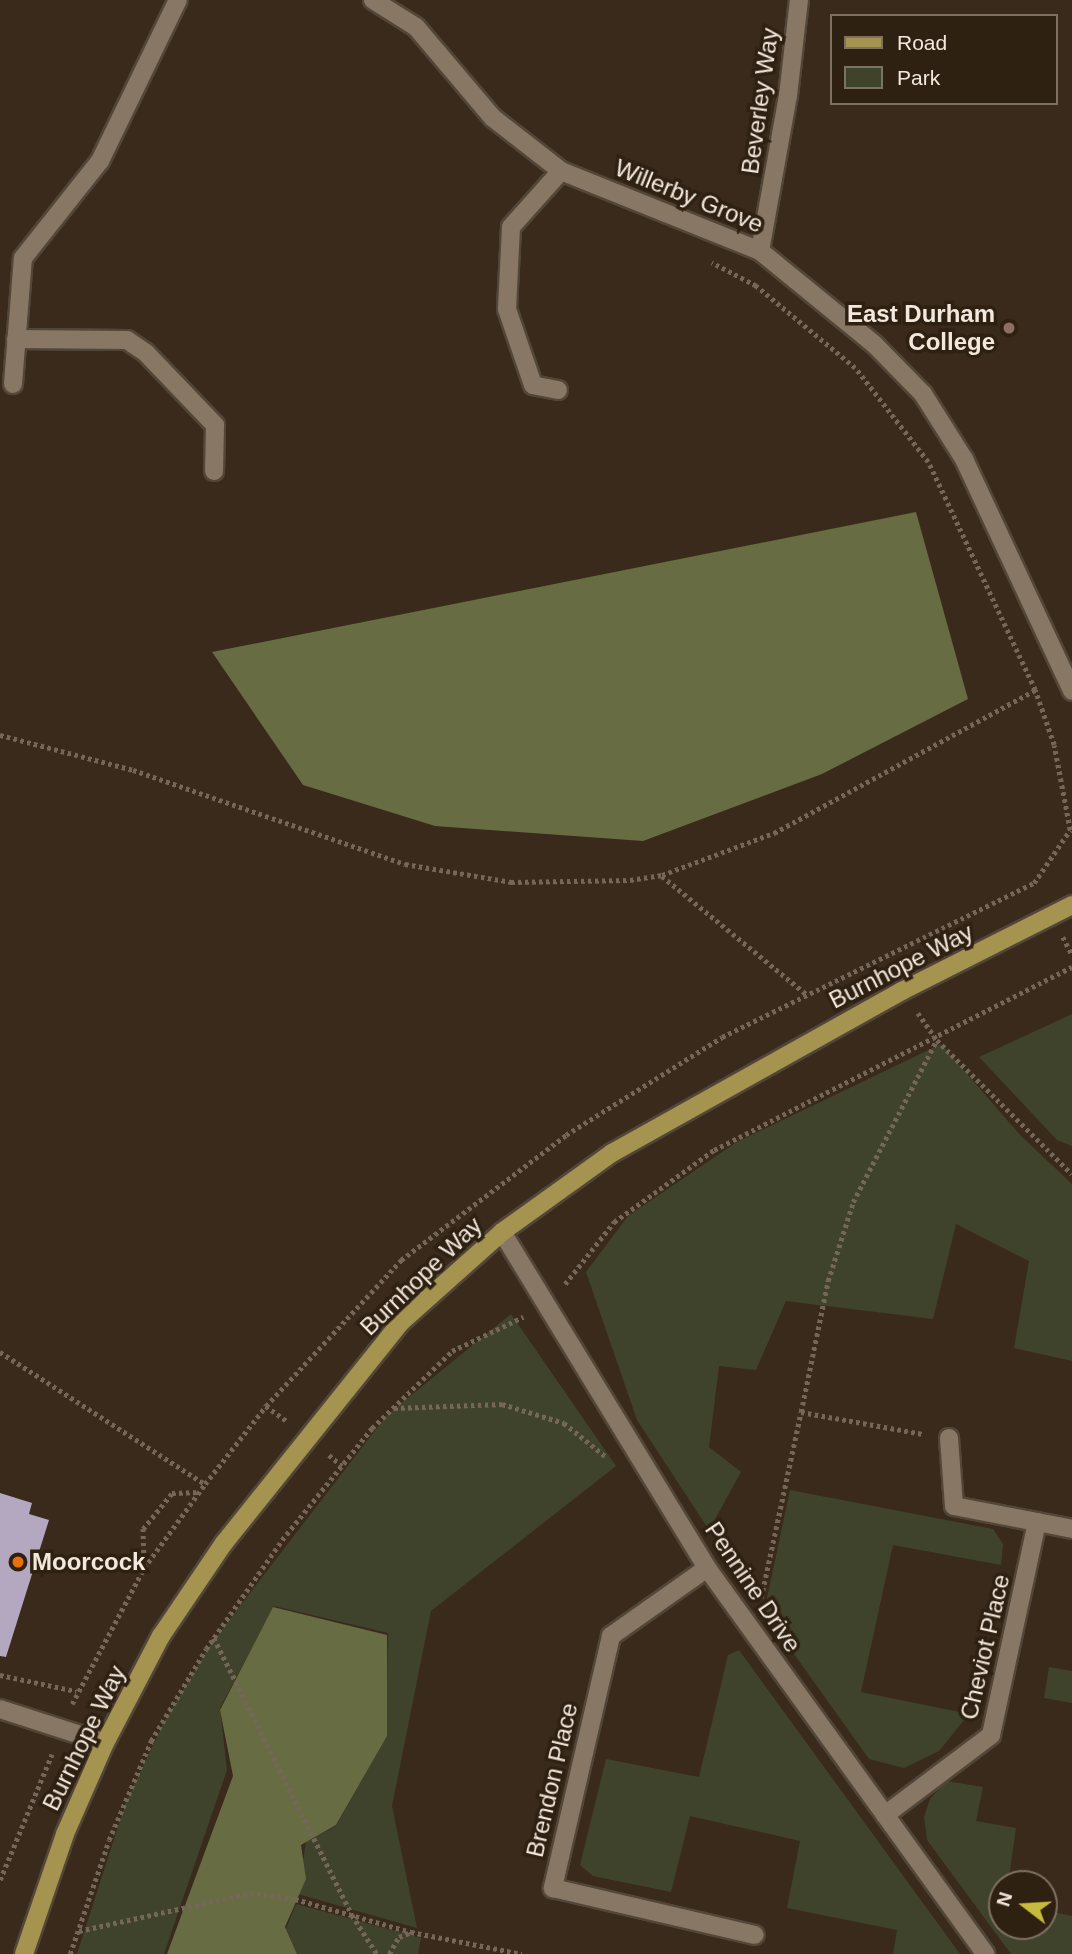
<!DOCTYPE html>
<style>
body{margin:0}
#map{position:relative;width:1072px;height:1954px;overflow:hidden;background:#392a1b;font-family:Arial,sans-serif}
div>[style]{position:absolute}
.green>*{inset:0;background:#40432c}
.forest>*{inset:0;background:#676c42}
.building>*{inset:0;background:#b3a8bf}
.path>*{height:4.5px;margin-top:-2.25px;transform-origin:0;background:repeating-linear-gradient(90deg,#746759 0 3.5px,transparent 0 7px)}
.roads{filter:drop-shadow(2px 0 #524638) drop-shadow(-2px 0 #524638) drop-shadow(0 2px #524638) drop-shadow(0 -2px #524638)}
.minor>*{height:18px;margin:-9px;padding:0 9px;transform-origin:9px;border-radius:9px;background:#897765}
.major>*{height:18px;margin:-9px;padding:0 9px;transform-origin:9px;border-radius:9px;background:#a59450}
.dots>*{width:19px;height:19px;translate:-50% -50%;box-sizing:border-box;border:4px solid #2f2111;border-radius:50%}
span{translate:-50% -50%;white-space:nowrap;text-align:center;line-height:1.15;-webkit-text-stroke:7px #2f2111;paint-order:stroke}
.street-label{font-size:24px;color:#f2e8de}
.poi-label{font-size:24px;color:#f2e8de;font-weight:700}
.right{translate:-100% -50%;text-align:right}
.left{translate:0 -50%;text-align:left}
.legend{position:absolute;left:830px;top:14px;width:228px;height:91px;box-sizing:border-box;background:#2f2111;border:2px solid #7d7163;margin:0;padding:9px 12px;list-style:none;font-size:21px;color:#f2e8de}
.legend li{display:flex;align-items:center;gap:14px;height:35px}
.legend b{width:35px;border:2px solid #7d7163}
.north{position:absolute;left:988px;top:1870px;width:70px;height:70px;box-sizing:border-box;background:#2f2111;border:2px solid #7d7163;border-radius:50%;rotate:287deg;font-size:19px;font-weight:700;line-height:28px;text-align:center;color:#f2e8de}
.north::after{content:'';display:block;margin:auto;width:24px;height:32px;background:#c5bc3d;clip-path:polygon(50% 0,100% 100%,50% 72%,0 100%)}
</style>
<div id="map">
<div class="green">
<div style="clip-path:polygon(1072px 1014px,1072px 1146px,1057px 1140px,979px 1057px)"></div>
<div style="clip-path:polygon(941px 1044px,1021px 1136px,1072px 1184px,1072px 1361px,1014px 1348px,1029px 1261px,956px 1224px,933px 1319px,786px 1301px,756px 1370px,719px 1366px,709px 1447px,741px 1472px,709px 1530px,637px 1420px,586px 1272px,628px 1216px,737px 1142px)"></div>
<div style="clip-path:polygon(511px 1314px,616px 1466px,431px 1611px,392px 1806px,417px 1928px,298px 1894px,306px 1842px,336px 1826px,386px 1737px,388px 1633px,274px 1606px,220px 1708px,227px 1770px,164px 1954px,77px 1954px,126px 1802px,166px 1718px,210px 1645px,387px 1415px)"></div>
<div style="clip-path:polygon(790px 1490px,993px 1529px,1003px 1544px,1001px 1565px,893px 1545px,861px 1692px,969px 1714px,939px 1751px,904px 1768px,869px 1759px,764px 1612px)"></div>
<div style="clip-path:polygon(739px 1650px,960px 1954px,893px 1954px,897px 1930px,787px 1908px,800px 1841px,690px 1816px,671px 1892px,593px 1876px,580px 1865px,606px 1759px,699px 1777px,728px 1655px)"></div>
<div style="clip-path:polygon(1049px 1667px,1072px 1671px,1072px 1703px,1044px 1698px)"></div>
<div style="clip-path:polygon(946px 1781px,983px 1787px,976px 1821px,1016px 1828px,1008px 1884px,1002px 1884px,1002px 1926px,1044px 1926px,1044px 1910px,1072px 1916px,1072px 1954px,1011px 1954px,927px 1840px,924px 1817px,930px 1799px)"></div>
<div style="clip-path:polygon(296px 1904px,421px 1938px,418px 1954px,297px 1954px,286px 1929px)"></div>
</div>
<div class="forest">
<div style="clip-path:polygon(916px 512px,968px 699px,822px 774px,643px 841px,435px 826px,303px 785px,212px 652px)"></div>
<div style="clip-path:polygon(273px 1607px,387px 1635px,387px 1736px,336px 1825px,301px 1845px,306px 1879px,285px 1927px,297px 1954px,167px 1954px,233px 1776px,220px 1710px)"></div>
</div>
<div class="building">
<div style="clip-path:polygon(0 1493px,32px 1503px,29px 1514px,49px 1520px,6px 1657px,0 1656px)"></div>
</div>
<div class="path">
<div style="left:0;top:735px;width:138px;rotate:14.7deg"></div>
<div style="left:133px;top:770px;width:288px;rotate:19.1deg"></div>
<div style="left:405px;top:864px;width:108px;rotate:9.6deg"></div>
<div style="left:511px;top:882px;width:119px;rotate:-1deg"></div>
<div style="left:630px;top:880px;width:32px;rotate:-9deg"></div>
<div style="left:662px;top:875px;width:120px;rotate:-20.6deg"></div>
<div style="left:774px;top:833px;width:298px;rotate:-28.7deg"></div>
<div style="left:662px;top:876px;width:186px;rotate:39.3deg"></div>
<div style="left:1063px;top:937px;width:20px;rotate:63deg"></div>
<div style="left:918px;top:1013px;width:33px;rotate:55deg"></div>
<div style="left:937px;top:1040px;width:190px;rotate:44.8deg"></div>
<div style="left:565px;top:1284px;width:79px;rotate:-51.7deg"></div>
<div style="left:614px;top:1222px;width:123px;rotate:-35.8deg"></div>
<div style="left:714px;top:1150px;width:402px;rotate:-27.1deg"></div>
<div style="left:0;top:1352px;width:244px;rotate:32.8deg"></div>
<div style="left:266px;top:1406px;width:26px;rotate:36deg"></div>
<div style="left:394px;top:1408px;width:108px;rotate:-2.1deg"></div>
<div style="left:502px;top:1404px;width:65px;rotate:17deg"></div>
<div style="left:564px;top:1423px;width:53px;rotate:38.8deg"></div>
<div style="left:801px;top:1412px;width:134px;rotate:-78.4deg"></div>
<div style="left:828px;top:1281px;width:83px;rotate:-72.4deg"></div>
<div style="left:853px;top:1202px;width:181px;rotate:-62.7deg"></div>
<div style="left:329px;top:1455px;width:17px;rotate:40deg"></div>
<div style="left:144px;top:1567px;width:38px;rotate:-92deg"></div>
<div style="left:143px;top:1529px;width:46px;rotate:-51.1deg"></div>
<div style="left:172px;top:1493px;width:28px;rotate:-2deg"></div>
<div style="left:761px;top:1598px;width:190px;rotate:-77.9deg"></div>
<div style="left:801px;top:1412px;width:124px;rotate:10.2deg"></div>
<div style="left:214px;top:1638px;width:309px;rotate:63.5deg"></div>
<div style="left:352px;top:1915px;width:46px;rotate:57.3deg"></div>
<div style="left:0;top:1675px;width:78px;rotate:11.9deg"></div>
<div style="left:72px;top:1704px;width:154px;rotate:-62.1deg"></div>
<div style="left:144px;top:1568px;width:104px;rotate:-54deg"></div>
<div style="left:205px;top:1484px;width:99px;rotate:-52deg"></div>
<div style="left:266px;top:1406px;width:199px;rotate:-47.2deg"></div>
<div style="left:401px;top:1260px;width:207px;rotate:-37.1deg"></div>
<div style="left:566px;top:1135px;width:184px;rotate:-32.1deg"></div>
<div style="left:722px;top:1037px;width:348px;rotate:-26.3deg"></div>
<div style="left:1034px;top:883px;width:64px;rotate:-55.8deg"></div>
<div style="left:1070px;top:830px;width:86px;rotate:-100.7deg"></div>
<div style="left:1054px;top:745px;width:58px;rotate:-109.1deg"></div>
<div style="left:1035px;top:690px;width:252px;rotate:-115.1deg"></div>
<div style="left:928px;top:462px;width:119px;rotate:-127.8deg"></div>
<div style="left:855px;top:368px;width:129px;rotate:-140.4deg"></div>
<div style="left:756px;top:286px;width:50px;rotate:-152.4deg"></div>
<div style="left:0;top:1880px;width:136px;rotate:-67.6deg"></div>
<div style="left:79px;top:1931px;width:175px;rotate:-12.5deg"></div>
<div style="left:250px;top:1893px;width:45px;rotate:7.6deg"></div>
<div style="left:295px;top:1899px;width:121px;rotate:15.9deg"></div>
<div style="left:411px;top:1932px;width:113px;rotate:11.2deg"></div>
<div style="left:70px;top:1954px;width:120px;rotate:-71.1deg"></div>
<div style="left:109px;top:1840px;width:108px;rotate:-67deg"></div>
<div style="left:151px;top:1741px;width:107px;rotate:-59.1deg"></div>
<div style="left:206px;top:1649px;width:133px;rotate:-55.1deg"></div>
<div style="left:282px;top:1540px;width:144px;rotate:-51.2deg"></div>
<div style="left:372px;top:1428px;width:111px;rotate:-43.9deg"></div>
<div style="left:452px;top:1351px;width:79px;rotate:-25.6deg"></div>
<div style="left:389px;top:1954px;width:20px;rotate:-60deg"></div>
<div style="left:399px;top:1937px;width:11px;rotate:-22deg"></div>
</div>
<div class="roads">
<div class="minor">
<div style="left:373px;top:0;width:51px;rotate:32.1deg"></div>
<div style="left:416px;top:27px;width:119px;rotate:49.8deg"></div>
<div style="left:493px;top:118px;width:86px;rotate:37.9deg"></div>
<div style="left:561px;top:171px;width:214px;rotate:21.9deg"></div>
<div style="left:760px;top:251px;width:147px;rotate:39.2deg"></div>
<div style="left:874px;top:344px;width:70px;rotate:45.6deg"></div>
<div style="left:923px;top:394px;width:77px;rotate:57.8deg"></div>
<div style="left:964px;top:459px;width:256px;rotate:65deg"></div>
<div style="left:760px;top:251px;width:158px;rotate:-79.8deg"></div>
<div style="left:788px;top:96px;width:97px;rotate:-83.5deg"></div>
<div style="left:16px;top:339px;width:111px;rotate:0.5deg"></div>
<div style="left:127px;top:340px;width:23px;rotate:34deg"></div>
<div style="left:146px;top:353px;width:100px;rotate:46.2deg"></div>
<div style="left:215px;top:425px;width:46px;rotate:91.2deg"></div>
<div style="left:13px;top:384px;width:126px;rotate:-85.5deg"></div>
<div style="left:23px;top:258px;width:124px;rotate:-51.6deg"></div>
<div style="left:100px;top:161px;width:179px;rotate:-64.2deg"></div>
<div style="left:558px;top:390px;width:25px;rotate:-169deg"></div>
<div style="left:533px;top:385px;width:80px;rotate:-108.9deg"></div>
<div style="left:507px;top:309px;width:82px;rotate:-87.2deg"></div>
<div style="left:511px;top:227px;width:75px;rotate:-48.2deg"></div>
<div style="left:502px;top:1232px;width:394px;rotate:58.6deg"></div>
<div style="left:707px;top:1568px;width:476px;rotate:54.2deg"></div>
<div style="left:949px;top:1438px;width:68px;rotate:85.8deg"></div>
<div style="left:954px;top:1506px;width:85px;rotate:10.9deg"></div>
<div style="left:707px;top:1568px;width:118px;rotate:144.7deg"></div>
<div style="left:611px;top:1636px;width:259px;rotate:103deg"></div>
<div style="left:553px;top:1888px;width:207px;rotate:13.1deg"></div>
<div style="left:0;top:1709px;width:110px;rotate:17.9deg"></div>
<div style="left:885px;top:1815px;width:133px;rotate:-37deg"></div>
<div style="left:991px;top:1735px;width:218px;rotate:-77.8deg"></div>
<div style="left:1037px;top:1522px;width:36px;rotate:11deg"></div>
</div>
<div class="major">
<div style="left:24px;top:1954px;width:127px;rotate:-71.1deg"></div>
<div style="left:65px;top:1834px;width:99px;rotate:-66.3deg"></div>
<div style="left:105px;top:1743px;width:121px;rotate:-62.4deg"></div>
<div style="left:161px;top:1636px;width:112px;rotate:-55.9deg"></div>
<div style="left:224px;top:1543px;width:282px;rotate:-51.3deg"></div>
<div style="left:400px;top:1323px;width:137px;rotate:-41.7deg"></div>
<div style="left:502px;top:1232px;width:135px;rotate:-35.7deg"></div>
<div style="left:612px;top:1153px;width:332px;rotate:-29.2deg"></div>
<div style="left:902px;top:991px;width:191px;rotate:-26.8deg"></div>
</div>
</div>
<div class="dots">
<div style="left:1009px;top:328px;background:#8d6e63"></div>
<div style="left:18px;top:1562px;background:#e8710a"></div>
</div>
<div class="street-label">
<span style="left:760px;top:101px;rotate:-82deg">Beverley Way</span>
<span style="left:689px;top:196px;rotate:22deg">Willerby Grove</span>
<span style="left:901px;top:966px;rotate:-27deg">Burnhope Way</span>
<span style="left:421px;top:1276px;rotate:-44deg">Burnhope Way</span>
<span style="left:753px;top:1587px;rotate:56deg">Pennine Drive</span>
<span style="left:985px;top:1647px;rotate:-77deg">Cheviot Place</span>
<span style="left:84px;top:1738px;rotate:-64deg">Burnhope Way</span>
<span style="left:552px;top:1780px;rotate:-77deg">Brendon Place</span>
</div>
<div class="poi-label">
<span class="right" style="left:995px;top:328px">East Durham<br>College</span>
<span class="left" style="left:32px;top:1562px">Moorcock</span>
</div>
<ul class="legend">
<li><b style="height:9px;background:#a59450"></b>Road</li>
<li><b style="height:19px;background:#40432c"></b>Park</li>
</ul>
<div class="north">N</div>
</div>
